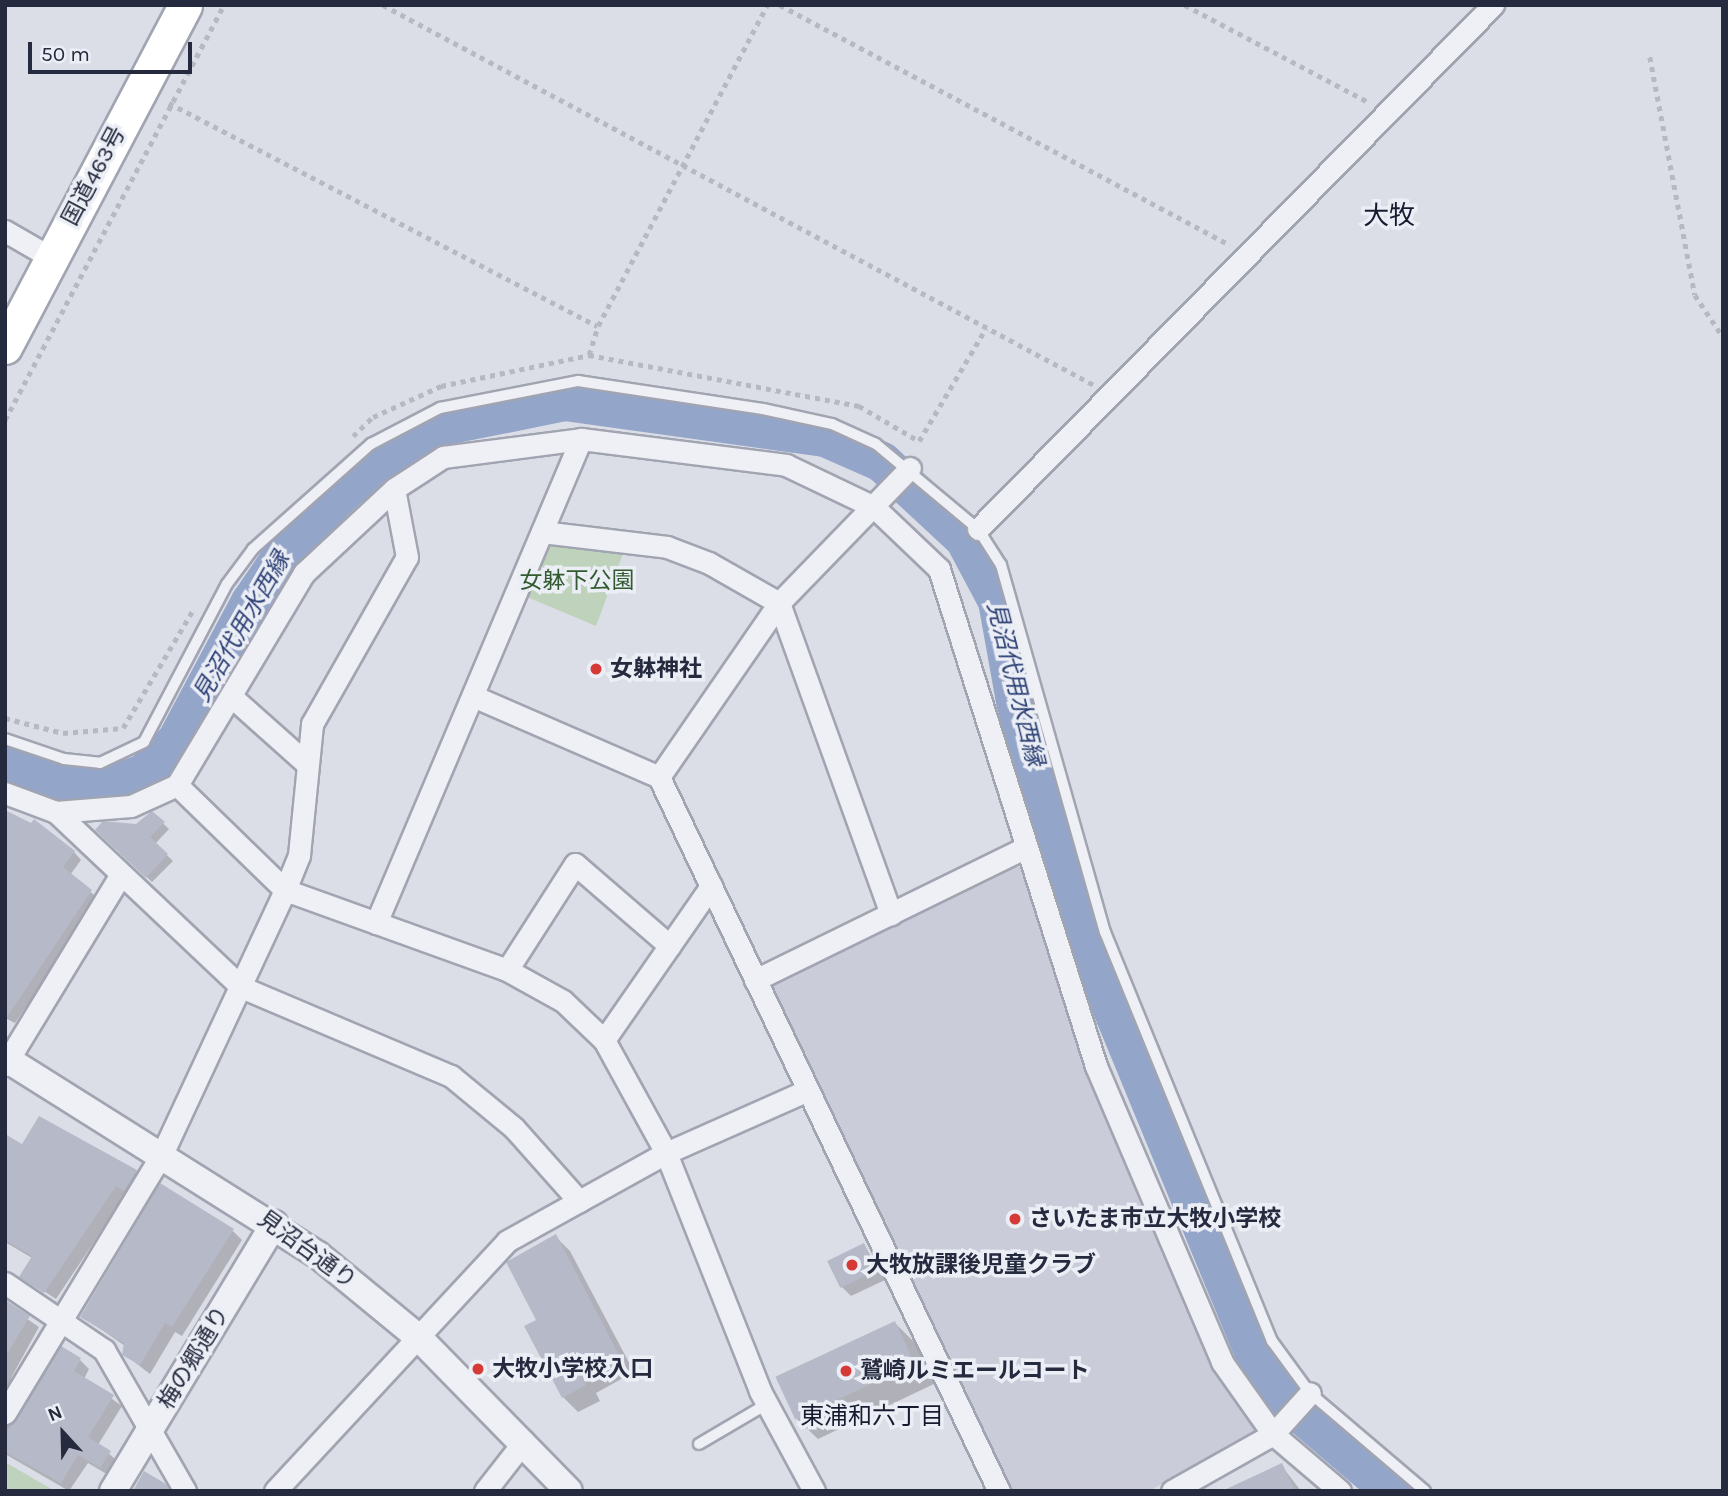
<!DOCTYPE html>
<meta charset="utf-8">
<style>
body{margin:0}
#map{position:relative;width:1728px;height:1496px;overflow:hidden;background:#dcdee7;font-family:Karla,"Noto Sans JP",sans-serif}
div>[style]{position:absolute}
.built>*{inset:0;background:#cacdd9}
.green>*{inset:0;background:#bed2bc}
.shadow>*{inset:0;background:#0003}
.river>*{height:40px;margin:-20px;padding:0 20px;transform-origin:20px;border-radius:20px;background:#94a5ca}
.building>*{inset:0;background:#b6b9c7;transform-origin:0 0}
.path>*{height:4.5px;margin-top:-2.25px;transform-origin:0;background:repeating-linear-gradient(90deg,#b6b9c2 0 5px,transparent 0 10px)}
.roads{filter:drop-shadow(2px 0 #a1a4b1) drop-shadow(-2px 0 #a1a4b1) drop-shadow(0 2px #a1a4b1) drop-shadow(0 -2px #a1a4b1)}
.service>*{height:10px;margin:-5px;padding:0 5px;transform-origin:5px;border-radius:5px;background:#eff0f5}
.minor>*{height:21px;margin:-10.5px;padding:0 10.5px;transform-origin:10.5px;border-radius:10.5px;background:#eff0f5}
.tertiary>*{height:26px;margin:-13px;padding:0 13px;transform-origin:13px;border-radius:13px;background:#eff0f5}
.trunk>*{height:33px;margin:-16.5px;padding:0 16.5px;transform-origin:16.5px;border-radius:16.5px;background:#fff}
.dots>*{width:19px;height:19px;translate:-50% -50%;box-sizing:border-box;border:4px solid #ebeef5;border-radius:50%}
span{translate:-50% -50%;white-space:nowrap;text-align:center;line-height:1.15;-webkit-text-stroke:7px #ebeef5;paint-order:stroke}
.street-label{font-size:23px;color:#252a3e}
.park-label{font-size:23px;color:#325b31}
.poi-label{font-size:23px;color:#252a3e;font-weight:700}
.left{translate:0 -50%;text-align:left}
.water-label{font-size:24px;color:#2d4075;font-style:italic}
.neighbourhood-label{font-size:24px;color:#171b2f}
.quarter-label{font-size:26px;color:#171b2f}
.frame{position:absolute;inset:0;border:7px solid #252a3e;pointer-events:none}
.north{position:absolute;left:28px;top:1398px;width:70px;height:70px;-webkit-text-stroke:5px #ebeef5;paint-order:stroke;rotate:338deg;font-size:19px;font-weight:700;line-height:28px;text-align:center;color:#252a3e}
.north::after{content:'';display:block;margin:auto;width:24px;height:32px;background:#252a3e;clip-path:polygon(50% 0,100% 100%,50% 72%,0 100%)}
.scale{position:absolute;left:28px;top:42px;width:164px;height:32px;box-sizing:border-box;border:4px solid #252a3e;border-top:0;padding-left:9px;font-size:21px;line-height:24px;white-space:nowrap;color:#252a3e;-webkit-text-stroke:5px #ebeef5;paint-order:stroke}
</style>
<div id="map">
<div class="built">
<div style="clip-path:polygon(1015px 866px,1023px 868px,1090px 1074px,1211px 1365px,1258px 1425px,1253px 1435px,1149px 1491px,1008px 1491px,770px 988px,773px 979px)"></div>
</div>
<div class="green">
<div style="clip-path:polygon(547px 545px,624px 551px,596px 626px,527px 597px)"></div>
<div style="clip-path:polygon(5px 1462px,55px 1491px,5px 1491px)"></div>
</div>
<div class="shadow">
<div style="clip-path:polygon(5px 812px,74px 852px,81px 860px,70px 875px,99px 899px,15px 1023px,5px 1018px)"></div>
<div style="clip-path:polygon(152px 813px,169px 829px,155px 844px,173px 861px,152px 882px,97px 830px,137px 825px)"></div>
<div style="clip-path:polygon(22px 1146px,136px 1171px,146px 1181px,126px 1194px,56px 1299px,21px 1276px,32px 1258px,5px 1242px,5px 1211px)"></div>
<div style="clip-path:polygon(233px 1231px,242px 1240px,182px 1336px,175px 1332px,150px 1374px,124px 1354px,125px 1346px,82px 1316px)"></div>
<div style="clip-path:polygon(555px 1236px,570px 1251px,634px 1372px,596px 1393px,600px 1401px,578px 1412px,563px 1397px,538px 1321px)"></div>
<div style="clip-path:polygon(864px 1245px,885px 1280px,851px 1296px,841px 1286px)"></div>
<div style="clip-path:polygon(5px 1304px,39px 1327px,11px 1378px,20px 1387px,5px 1412px)"></div>
<div style="clip-path:polygon(895px 1323px,915px 1343px,934px 1384px,818px 1439px,797px 1419px)"></div>
<div style="clip-path:polygon(80px 1360px,89px 1369px,84px 1379px,122px 1406px,98px 1445px,119px 1462px,110px 1476px,88px 1463px,69px 1491px,5px 1454px,5px 1424px,17px 1422px)"></div>
<div style="clip-path:polygon(1281px 1465px,1301px 1491px,1226px 1491px)"></div>
</div>
<div class="river">
<div style="left:5px;top:762px;width:78px;rotate:18deg"></div>
<div style="left:79px;top:786px;width:33px;rotate:-2deg"></div>
<div style="left:112px;top:785px;width:34px;rotate:-19deg"></div>
<div style="left:144px;top:774px;width:47px;rotate:-45deg"></div>
<div style="left:177px;top:741px;width:157px;rotate:-62deg"></div>
<div style="left:251px;top:602px;width:74px;rotate:-55.5deg"></div>
<div style="left:293px;top:541px;width:73px;rotate:-44.4deg"></div>
<div style="left:345px;top:490px;width:106px;rotate:-35.8deg"></div>
<div style="left:431px;top:428px;width:137px;rotate:-11.4deg"></div>
<div style="left:565px;top:401px;width:262px;rotate:7.9deg"></div>
<div style="left:825px;top:437px;width:62px;rotate:23.7deg"></div>
<div style="left:882px;top:462px;width:113px;rotate:42.9deg"></div>
<div style="left:965px;top:539px;width:70px;rotate:62deg"></div>
<div style="left:998px;top:601px;width:102px;rotate:79.8deg"></div>
<div style="left:1016px;top:701px;width:235px;rotate:74.4deg"></div>
<div style="left:1079px;top:927px;width:478px;rotate:67.6deg"></div>
<div style="left:1261px;top:1369px;width:30px;rotate:56deg"></div>
<div style="left:1278px;top:1394px;width:150px;rotate:40.4deg"></div>
</div>
<div class="building">
<div style="clip-path:polygon(5px 810px,31px 823px,34px 819px,75px 851px,63px 867px,92px 890px,5px 1020px)"></div>
<div style="clip-path:polygon(152px 811px,165px 822px,150px 837px,168px 854px,146px 878px,95px 830px,103px 821px,136px 824px)"></div>
<div style="clip-path:polygon(39px 1116px,137px 1170px,124px 1191px,116px 1186px,44px 1293px,19px 1277px,32px 1256px,5px 1240px,5px 1134px,22px 1144px)"></div>
<div style="clip-path:polygon(160px 1183px,234px 1229px,172px 1327px,165px 1323px,140px 1365px,122px 1355px,124px 1343px,80px 1317px)"></div>
<div style="clip-path:polygon(556px 1234px,620px 1357px,582px 1377px,586px 1385px,562px 1398px,524px 1326px,536px 1320px,506px 1262px)"></div>
<div style="left:864px;top:1243px;width:30px;height:41px;rotate:64deg"></div>
<div style="clip-path:polygon(5px 1300px,30px 1316px,5px 1357px)"></div>
<div style="left:895px;top:1321px;width:47px;height:132px;rotate:65deg"></div>
<div style="clip-path:polygon(61px 1346px,81px 1358px,74px 1371px,114px 1395px,88px 1437px,111px 1451px,100px 1468px,78px 1455px,61px 1483px,5px 1452px,5px 1435px)"></div>
<div style="clip-path:polygon(1282px 1463px,1295px 1491px,1222px 1491px)"></div>
<div style="clip-path:polygon(144px 1471px,166px 1484px,170px 1491px,133px 1491px)"></div>
</div>
<div class="path">
<div style="left:383px;top:5px;width:806px;rotate:28.12deg"></div>
<div style="left:780px;top:5px;width:510px;rotate:28.07deg"></div>
<div style="left:1185px;top:5px;width:209px;rotate:27.9deg"></div>
<div style="left:1650px;top:57px;width:242px;rotate:79.3deg"></div>
<div style="left:1695px;top:295px;width:50px;rotate:56.3deg"></div>
<div style="left:169px;top:103px;width:483px;rotate:27.5deg"></div>
<div style="left:589px;top:355px;width:30px;rotate:-73deg"></div>
<div style="left:598px;top:326px;width:363px;rotate:-62.2deg"></div>
<div style="left:5px;top:420px;width:469px;rotate:-62.2deg"></div>
<div style="left:353px;top:436px;width:28px;rotate:-44deg"></div>
<div style="left:373px;top:417px;width:75px;rotate:-24.5deg"></div>
<div style="left:441px;top:386px;width:151px;rotate:-11.8deg"></div>
<div style="left:589px;top:355px;width:275px;rotate:10.7deg"></div>
<div style="left:859px;top:406px;width:69px;rotate:30.3deg"></div>
<div style="left:919px;top:441px;width:131px;rotate:-59.3deg"></div>
<div style="left:5px;top:718px;width:60px;rotate:14.5deg"></div>
<div style="left:63px;top:733px;width:60px;rotate:-4.8deg"></div>
<div style="left:123px;top:728px;width:135px;rotate:-59.3deg"></div>
</div>
<div class="roads">
<div class="service">
<div style="left:5px;top:739px;width:62px;rotate:18.7deg"></div>
<div style="left:64px;top:759px;width:36px;rotate:6deg"></div>
<div style="left:100px;top:763px;width:49px;rotate:-25.5deg"></div>
<div style="left:144px;top:742px;width:178px;rotate:-62.3deg"></div>
<div style="left:227px;top:584px;width:44px;rotate:-53.4deg"></div>
<div style="left:253px;top:549px;width:158px;rotate:-41.7deg"></div>
<div style="left:371px;top:444px;width:78px;rotate:-27.6deg"></div>
<div style="left:440px;top:408px;width:141px;rotate:-11.1deg"></div>
<div style="left:578px;top:381px;width:187px;rotate:8.6deg"></div>
<div style="left:763px;top:409px;width:71px;rotate:12.3deg"></div>
<div style="left:832px;top:424px;width:48px;rotate:24.4deg"></div>
<div style="left:876px;top:444px;width:133px;rotate:39.8deg"></div>
<div style="left:978px;top:529px;width:43px;rotate:57.4deg"></div>
<div style="left:1001px;top:565px;width:381px;rotate:74.2deg"></div>
<div style="left:1105px;top:932px;width:442px;rotate:67.8deg"></div>
<div style="left:1272px;top:1341px;width:64px;rotate:53.8deg"></div>
<div style="left:1310px;top:1393px;width:151px;rotate:40.4deg"></div>
<div style="left:699px;top:1444px;width:79px;rotate:-30.5deg"></div>
</div>
<div class="minor">
<div style="left:5px;top:231px;width:52px;rotate:30deg"></div>
<div style="left:978px;top:529px;width:735px;rotate:-45.5deg"></div>
<div style="left:542px;top:532px;width:126px;rotate:6.8deg"></div>
<div style="left:667px;top:547px;width:45px;rotate:20.9deg"></div>
<div style="left:709px;top:563px;width:81px;rotate:29.7deg"></div>
<div style="left:779px;top:603px;width:331px;rotate:70.2deg"></div>
<div style="left:473px;top:696px;width:203px;rotate:23.5deg"></div>
<div style="left:659px;top:777px;width:791px;rotate:64.54deg"></div>
<div style="left:233px;top:698px;width:99px;rotate:41.7deg"></div>
<div style="left:659px;top:777px;width:211px;rotate:-55.4deg"></div>
<div style="left:779px;top:603px;width:188px;rotate:-45.9deg"></div>
<div style="left:177px;top:785px;width:151px;rotate:44.2deg"></div>
<div style="left:285px;top:890px;width:236px;rotate:19.8deg"></div>
<div style="left:507px;top:970px;width:64px;rotate:29deg"></div>
<div style="left:563px;top:1001px;width:57px;rotate:43.6deg"></div>
<div style="left:604px;top:1040px;width:129px;rotate:61.2deg"></div>
<div style="left:666px;top:1153px;width:256px;rotate:68.4deg"></div>
<div style="left:760px;top:1391px;width:114px;rotate:61.6deg"></div>
<div style="left:5px;top:793px;width:54px;rotate:20.4deg"></div>
<div style="left:56px;top:812px;width:75px;rotate:-4.6deg"></div>
<div style="left:131px;top:806px;width:51px;rotate:-24.5deg"></div>
<div style="left:177px;top:785px;width:247px;rotate:-59.1deg"></div>
<div style="left:304px;top:573px;width:123px;rotate:-43deg"></div>
<div style="left:394px;top:489px;width:59px;rotate:-33.1deg"></div>
<div style="left:443px;top:457px;width:139px;rotate:-7.4deg"></div>
<div style="left:581px;top:439px;width:207px;rotate:7.2deg"></div>
<div style="left:786px;top:465px;width:98px;rotate:25.5deg"></div>
<div style="left:874px;top:507px;width:90px;rotate:43.6deg"></div>
<div style="left:939px;top:569px;width:521px;rotate:72.47deg"></div>
<div style="left:1096px;top:1066px;width:322px;rotate:66.9deg"></div>
<div style="left:1222px;top:1362px;width:88px;rotate:54.7deg"></div>
<div style="left:1273px;top:1434px;width:88px;rotate:40.4deg"></div>
<div style="left:56px;top:812px;width:255px;rotate:43.4deg"></div>
<div style="left:241px;top:987px;width:228px;rotate:23deg"></div>
<div style="left:451px;top:1076px;width:82px;rotate:39.5deg"></div>
<div style="left:514px;top:1128px;width:98px;rotate:48.3deg"></div>
<div style="left:376px;top:923px;width:526px;rotate:-67.04deg"></div>
<div style="left:507px;top:970px;width:126px;rotate:-57.3deg"></div>
<div style="left:575px;top:864px;width:125px;rotate:40.8deg"></div>
<div style="left:755px;top:980px;width:300px;rotate:-26.1deg"></div>
<div style="left:604px;top:1040px;width:188px;rotate:-55.2deg"></div>
<div style="left:5px;top:1065px;width:223px;rotate:-58.7deg"></div>
<div style="left:5px;top:1283px;width:120px;rotate:34.1deg"></div>
<div style="left:104px;top:1350px;width:163px;rotate:60.1deg"></div>
<div style="left:5px;top:1413px;width:303px;rotate:-58.8deg"></div>
<div style="left:162px;top:1154px;width:291px;rotate:-65deg"></div>
<div style="left:285px;top:890px;width:38px;rotate:-68deg"></div>
<div style="left:299px;top:855px;width:132px;rotate:-84.3deg"></div>
<div style="left:312px;top:724px;width:192px;rotate:-60.4deg"></div>
<div style="left:407px;top:557px;width:69px;rotate:-100.8deg"></div>
<div style="left:275px;top:1491px;width:341px;rotate:-47.1deg"></div>
<div style="left:507px;top:1241px;width:182px;rotate:-29deg"></div>
<div style="left:666px;top:1153px;width:155px;rotate:-23.9deg"></div>
<div style="left:485px;top:1491px;width:63px;rotate:-52deg"></div>
<div style="left:1172px;top:1491px;width:116px;rotate:-29.4deg"></div>
<div style="left:1273px;top:1434px;width:55px;rotate:-47.9deg"></div>
</div>
<div class="tertiary">
<div style="left:5px;top:1058px;width:370px;rotate:32.2deg"></div>
<div style="left:318px;top:1255px;width:131px;rotate:39.4deg"></div>
<div style="left:419px;top:1338px;width:214px;rotate:45.6deg"></div>
<div style="left:113px;top:1491px;width:312px;rotate:-58.9deg"></div>
</div>
<div class="trunk">
<div style="left:5px;top:347px;width:386px;rotate:-62.2deg"></div>
</div>
</div>
<div class="dots">
<div style="left:596px;top:669px;background:#d63a37"></div>
<div style="left:1015px;top:1219px;background:#d63a37"></div>
<div style="left:852px;top:1265px;background:#d63a37"></div>
<div style="left:478px;top:1369px;background:#d63a37"></div>
<div style="left:846px;top:1371px;background:#d63a37"></div>
</div>
<div class="street-label">
<span style="left:94px;top:176px;rotate:-62deg">国道463号</span>
<span style="left:307px;top:1250px;rotate:36deg">見沼台通り</span>
<span style="left:194px;top:1358px;rotate:-59deg">梅の郷通り</span>
</div>
<div class="park-label">
<span style="left:577px;top:581px">女躰下公園</span>
</div>
<div class="poi-label">
<span class="left" style="left:610px;top:669px">女躰神社</span>
<span class="left" style="left:1029px;top:1219px">さいたま市立大牧小学校</span>
<span class="left" style="left:866px;top:1265px">大牧放課後児童クラブ</span>
<span class="left" style="left:492px;top:1369px">大牧小学校入口</span>
<span class="left" style="left:860px;top:1371px">鷲崎ルミエールコート</span>
</div>
<div class="water-label">
<span style="left:242px;top:627px;rotate:-60deg">見沼代用水西縁</span>
<span style="left:1015px;top:684px;rotate:76deg">見沼代用水西縁</span>
</div>
<div class="neighbourhood-label">
<span style="left:872px;top:1417px">東浦和六丁目</span>
</div>
<div class="quarter-label">
<span style="left:1389px;top:216px">大牧</span>
</div>
<div class="frame"></div>
<div class="north">N</div>
<div class="scale">50 m</div>
</div>
